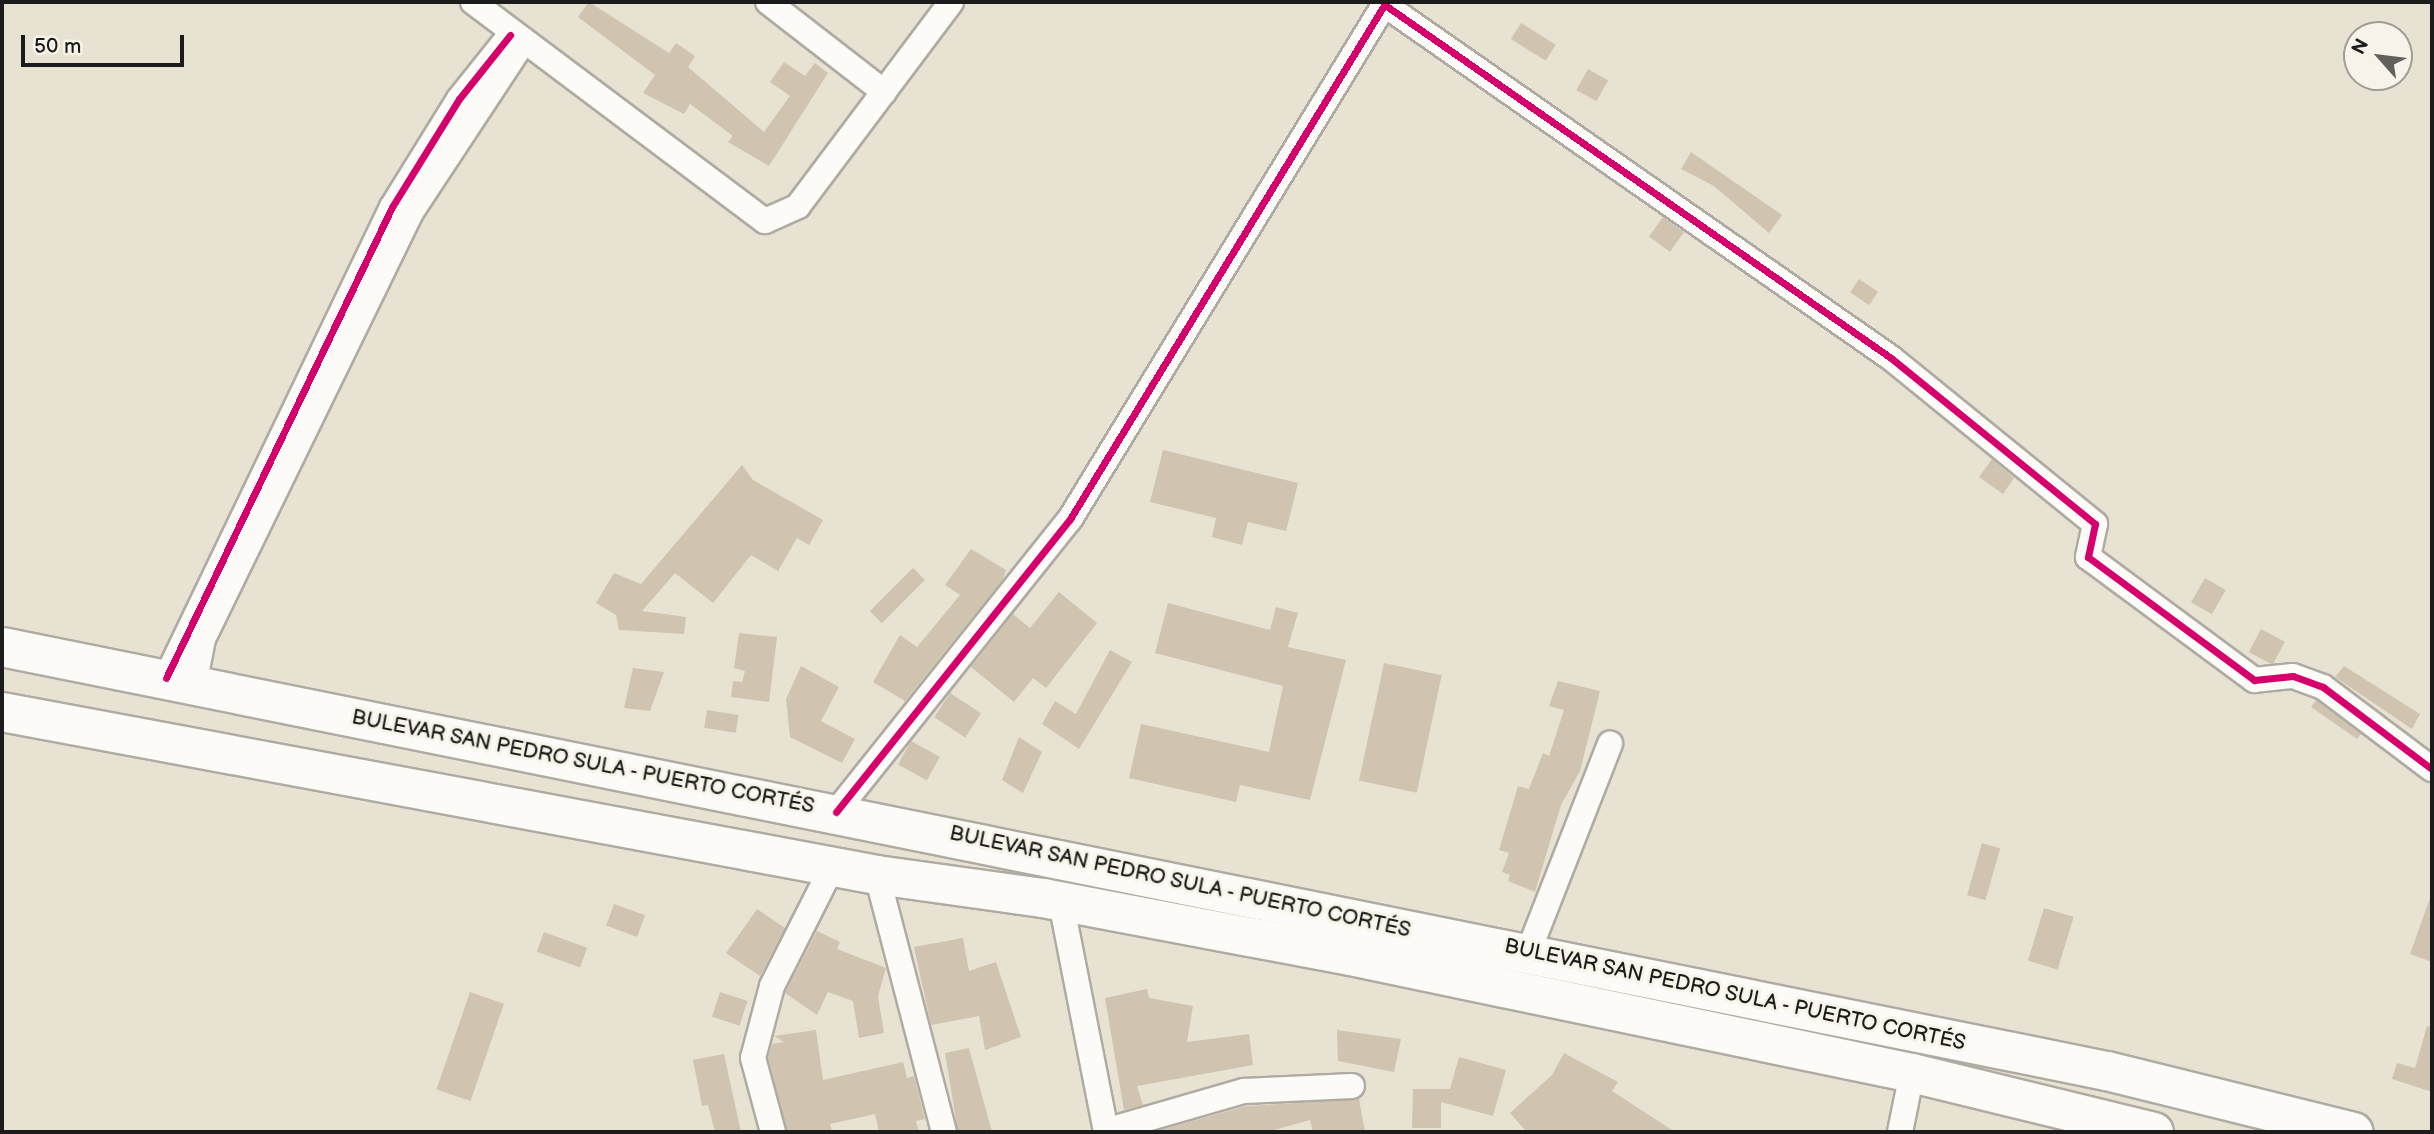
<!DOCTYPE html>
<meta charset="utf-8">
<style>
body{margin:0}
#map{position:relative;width:2434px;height:1134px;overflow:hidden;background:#e8e2d3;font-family:"Balsamiq Sans",sans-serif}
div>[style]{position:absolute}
.building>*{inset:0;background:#d0c4b1;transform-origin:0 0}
.roads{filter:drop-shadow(2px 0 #afaba2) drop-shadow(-2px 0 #afaba2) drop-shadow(0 2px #afaba2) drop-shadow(0 -2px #afaba2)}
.minor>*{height:24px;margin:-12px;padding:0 12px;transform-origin:12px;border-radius:12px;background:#fcfbf8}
.trunk>*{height:38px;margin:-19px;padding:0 19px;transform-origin:19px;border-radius:19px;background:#fcfbf8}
.cycleway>*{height:7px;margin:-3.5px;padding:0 3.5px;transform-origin:3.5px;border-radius:3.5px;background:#d6006c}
span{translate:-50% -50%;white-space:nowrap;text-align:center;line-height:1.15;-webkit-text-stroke:6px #f7f3e8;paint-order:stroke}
.street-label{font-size:21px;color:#1c1c1c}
.frame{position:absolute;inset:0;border:4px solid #1c1c1c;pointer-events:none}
.north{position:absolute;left:2343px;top:21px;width:70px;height:70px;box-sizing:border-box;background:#f7f3e8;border:2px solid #9f9d96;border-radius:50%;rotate:298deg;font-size:19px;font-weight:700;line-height:28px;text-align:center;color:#1c1c1c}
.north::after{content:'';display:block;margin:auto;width:24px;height:32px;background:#63615c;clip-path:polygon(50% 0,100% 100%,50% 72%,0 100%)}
.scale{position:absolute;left:21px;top:35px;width:163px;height:32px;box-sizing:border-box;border:4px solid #1c1c1c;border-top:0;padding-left:9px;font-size:21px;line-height:24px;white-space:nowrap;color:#1c1c1c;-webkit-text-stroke:5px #f7f3e8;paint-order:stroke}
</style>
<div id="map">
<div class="building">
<div style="clip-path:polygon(589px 2px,669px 53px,676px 43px,695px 56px,688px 67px,764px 132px,790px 96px,770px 82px,784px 62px,805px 76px,815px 63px,828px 73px,769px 166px,728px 142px,733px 136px,690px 104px,684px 114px,643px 93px,655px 75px,578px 17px)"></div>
<div style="left:1521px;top:23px;width:41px;height:19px;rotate:32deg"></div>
<div style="left:1588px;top:69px;width:23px;height:24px;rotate:29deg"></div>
<div style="clip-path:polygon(1691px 152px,1782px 215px,1769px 233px,1714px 186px,1681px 169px)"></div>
<div style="left:1663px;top:217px;width:26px;height:24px;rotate:36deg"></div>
<div style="left:1859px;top:279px;width:23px;height:16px;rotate:34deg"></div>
<div style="clip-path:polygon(1163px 450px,1298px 483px,1286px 531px,1248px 522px,1242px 545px,1212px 537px,1216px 518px,1150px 502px)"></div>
<div style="clip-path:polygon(1992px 459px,2014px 478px,2003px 494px,1979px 477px)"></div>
<div style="clip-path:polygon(742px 465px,753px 480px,823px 520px,809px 545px,797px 538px,778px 571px,751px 555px,713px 603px,675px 573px,642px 611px,686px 617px,684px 634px,619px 630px,616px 615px,596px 603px,614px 573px,641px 584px)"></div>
<div style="clip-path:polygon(971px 549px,1006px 570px,1003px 579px,905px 701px,873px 682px,900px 635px,917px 647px,960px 595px,945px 585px)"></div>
<div style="left:913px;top:568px;width:17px;height:61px;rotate:45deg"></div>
<div style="left:2205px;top:578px;width:24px;height:28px;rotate:30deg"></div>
<div style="clip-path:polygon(1059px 592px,1097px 623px,1046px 688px,1033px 678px,1014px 702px,971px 667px,1013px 614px,1030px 628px)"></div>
<div style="clip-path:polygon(1168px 603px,1270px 630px,1276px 607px,1298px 613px,1288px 647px,1346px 660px,1310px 800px,1240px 785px,1236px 802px,1129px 778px,1141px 724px,1269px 752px,1283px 686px,1155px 653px)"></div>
<div style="left:2261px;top:629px;width:27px;height:26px;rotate:28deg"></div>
<div style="clip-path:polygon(739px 633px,777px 637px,769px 702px,731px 697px,733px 681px,742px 682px,745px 671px,734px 668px)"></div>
<div style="clip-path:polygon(1110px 650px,1132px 662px,1079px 749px,1042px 724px,1055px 701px,1076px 714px)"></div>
<div style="left:1384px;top:663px;width:59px;height:120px;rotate:12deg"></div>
<div style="clip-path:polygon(801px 666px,839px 687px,821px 721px,855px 739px,842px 763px,790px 737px,786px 699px)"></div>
<div style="clip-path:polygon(2344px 666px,2420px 714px,2412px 729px,2335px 677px)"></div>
<div style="clip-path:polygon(633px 668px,664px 672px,650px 711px,624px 708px)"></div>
<div style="clip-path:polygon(1558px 681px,1600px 691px,1580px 771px,1561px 805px,1535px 892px,1508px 881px,1510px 875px,1502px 872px,1509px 853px,1499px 850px,1518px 786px,1529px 789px,1543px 753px,1549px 756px,1564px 710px,1549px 706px)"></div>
<div style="left:950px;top:693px;width:37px;height:29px;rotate:33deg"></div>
<div style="clip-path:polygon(2316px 700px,2361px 734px,2357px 739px,2311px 707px)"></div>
<div style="left:707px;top:710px;width:32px;height:18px;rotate:9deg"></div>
<div style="clip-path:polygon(1019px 737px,1042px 752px,1023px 793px,1002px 780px)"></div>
<div style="left:911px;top:741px;width:33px;height:27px;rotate:29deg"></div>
<div style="left:1982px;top:843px;width:19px;height:54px;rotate:16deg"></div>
<div style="clip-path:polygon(2430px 898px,2432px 898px,2432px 962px,2410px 954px)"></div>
<div style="left:614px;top:904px;width:33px;height:23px;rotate:20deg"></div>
<div style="left:2044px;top:908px;width:31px;height:55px;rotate:17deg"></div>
<div style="clip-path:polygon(757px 909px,785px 928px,760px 976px,726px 953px)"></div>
<div style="clip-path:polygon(817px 931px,840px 942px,837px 949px,886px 968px,878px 996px,884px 1033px,859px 1038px,853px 1001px,828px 992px,817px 1015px,785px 993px)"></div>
<div style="left:544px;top:932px;width:46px;height:21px;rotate:20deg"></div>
<div style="clip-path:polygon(963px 938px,969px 971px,996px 962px,1021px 1037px,985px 1050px,979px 1016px,931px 1025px,914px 947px)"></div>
<div style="clip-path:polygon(1147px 989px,1149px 998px,1193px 1006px,1187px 1042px,1249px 1034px,1253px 1065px,1137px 1086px,1143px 1105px,1124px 1110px,1105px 998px)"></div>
<div style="left:470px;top:992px;width:36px;height:103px;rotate:19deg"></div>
<div style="left:720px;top:992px;width:29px;height:26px;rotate:18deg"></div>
<div style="clip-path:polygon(2427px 1026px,2432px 1027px,2432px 1092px,2392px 1079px,2397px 1063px,2415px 1068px)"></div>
<div style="clip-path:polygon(816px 1030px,823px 1080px,903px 1062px,907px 1078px,914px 1076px,925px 1119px,916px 1121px,919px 1132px,879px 1132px,875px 1114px,830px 1124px,832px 1132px,787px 1132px,768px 1058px,772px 1044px,784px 1042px,774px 1036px)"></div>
<div style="clip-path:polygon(1337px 1030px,1401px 1039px,1394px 1072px,1338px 1061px)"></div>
<div style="clip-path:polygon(969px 1048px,992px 1132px,958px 1132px,945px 1053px)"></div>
<div style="clip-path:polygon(1564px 1053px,1618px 1082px,1612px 1091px,1675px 1132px,1527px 1132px,1510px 1113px,1552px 1075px)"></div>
<div style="clip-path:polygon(724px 1054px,741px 1132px,715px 1132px,708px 1105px,702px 1106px,693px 1060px)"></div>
<div style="clip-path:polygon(1459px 1057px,1506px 1070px,1493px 1116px,1441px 1102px,1441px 1128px,1412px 1128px,1413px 1089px,1450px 1089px)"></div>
<div style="clip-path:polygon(1359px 1099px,1365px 1132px,1313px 1132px,1310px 1120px,1267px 1132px,1154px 1132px,1246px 1106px)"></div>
</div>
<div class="roads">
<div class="minor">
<div style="left:473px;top:2px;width:365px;rotate:36.9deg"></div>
<div style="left:765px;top:221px;width:36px;rotate:-24deg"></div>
<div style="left:798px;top:206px;width:255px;rotate:-53.1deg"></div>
<div style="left:768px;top:2px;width:147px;rotate:37.8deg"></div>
<div style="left:1385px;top:5px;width:617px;rotate:34.9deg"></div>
<div style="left:1891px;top:358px;width:263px;rotate:39.1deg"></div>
<div style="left:2095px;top:524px;width:34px;rotate:102deg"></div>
<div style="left:2088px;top:557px;width:207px;rotate:36.5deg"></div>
<div style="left:2254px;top:680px;width:39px;rotate:-6deg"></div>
<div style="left:2293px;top:676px;width:32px;rotate:20deg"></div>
<div style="left:2323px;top:687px;width:136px;rotate:37deg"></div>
<div style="left:166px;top:678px;width:522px;rotate:-64.37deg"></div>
<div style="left:392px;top:207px;width:127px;rotate:-58.2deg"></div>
<div style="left:459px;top:99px;width:82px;rotate:-51.4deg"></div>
<div style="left:194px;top:685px;width:47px;rotate:-78.9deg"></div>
<div style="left:203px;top:639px;width:473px;rotate:-64deg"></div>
<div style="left:410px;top:214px;width:204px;rotate:-56.6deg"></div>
<div style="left:836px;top:812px;width:375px;rotate:-51.4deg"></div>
<div style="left:1070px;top:519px;width:606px;rotate:-58.57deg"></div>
<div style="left:877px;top:875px;width:266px;rotate:75.4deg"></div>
<div style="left:1061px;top:902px;width:234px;rotate:78.9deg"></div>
<div style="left:1528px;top:953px;width:225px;rotate:-68.6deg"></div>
<div style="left:1105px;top:1131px;width:145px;rotate:-16.1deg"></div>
<div style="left:1244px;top:1091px;width:108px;rotate:-2.7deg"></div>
<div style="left:773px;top:1132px;width:77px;rotate:-105.1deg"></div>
<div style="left:753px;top:1058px;width:74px;rotate:-75.2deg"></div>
<div style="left:772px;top:986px;width:133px;rotate:-63.2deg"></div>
<div style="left:1900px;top:1132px;width:60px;rotate:-78.5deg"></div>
</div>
<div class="trunk">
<div style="left:2px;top:647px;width:2147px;rotate:11.39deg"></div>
<div style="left:2107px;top:1071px;width:254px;rotate:13.9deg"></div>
<div style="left:2px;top:712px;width:890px;rotate:10.55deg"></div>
<div style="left:877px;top:875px;width:168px;rotate:7.9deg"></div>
<div style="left:1043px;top:898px;width:312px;rotate:10.7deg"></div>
<div style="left:1350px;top:956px;width:574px;rotate:11.76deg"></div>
<div style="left:1912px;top:1073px;width:249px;rotate:13.7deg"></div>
</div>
</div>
<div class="cycleway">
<div style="left:1385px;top:5px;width:617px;rotate:34.9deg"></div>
<div style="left:1891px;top:358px;width:263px;rotate:39.1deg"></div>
<div style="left:2095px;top:524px;width:34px;rotate:102deg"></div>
<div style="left:2088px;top:557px;width:207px;rotate:36.5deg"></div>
<div style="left:2254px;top:680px;width:39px;rotate:-6deg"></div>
<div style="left:2293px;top:676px;width:32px;rotate:20deg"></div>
<div style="left:2323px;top:687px;width:136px;rotate:37deg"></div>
<div style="left:166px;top:678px;width:522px;rotate:-64.37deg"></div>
<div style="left:392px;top:207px;width:127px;rotate:-58.2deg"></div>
<div style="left:459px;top:99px;width:82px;rotate:-51.4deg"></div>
<div style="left:836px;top:812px;width:375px;rotate:-51.4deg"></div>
<div style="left:1070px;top:519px;width:606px;rotate:-58.57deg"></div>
</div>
<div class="street-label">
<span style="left:583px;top:762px;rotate:11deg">BULEVAR SAN PEDRO SULA - PUERTO CORTÉS</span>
<span style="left:1180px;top:882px;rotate:12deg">BULEVAR SAN PEDRO SULA - PUERTO CORTÉS</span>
<span style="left:1735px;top:995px;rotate:12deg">BULEVAR SAN PEDRO SULA - PUERTO CORTÉS</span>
</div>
<div class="frame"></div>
<div class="north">N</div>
<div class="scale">50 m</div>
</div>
